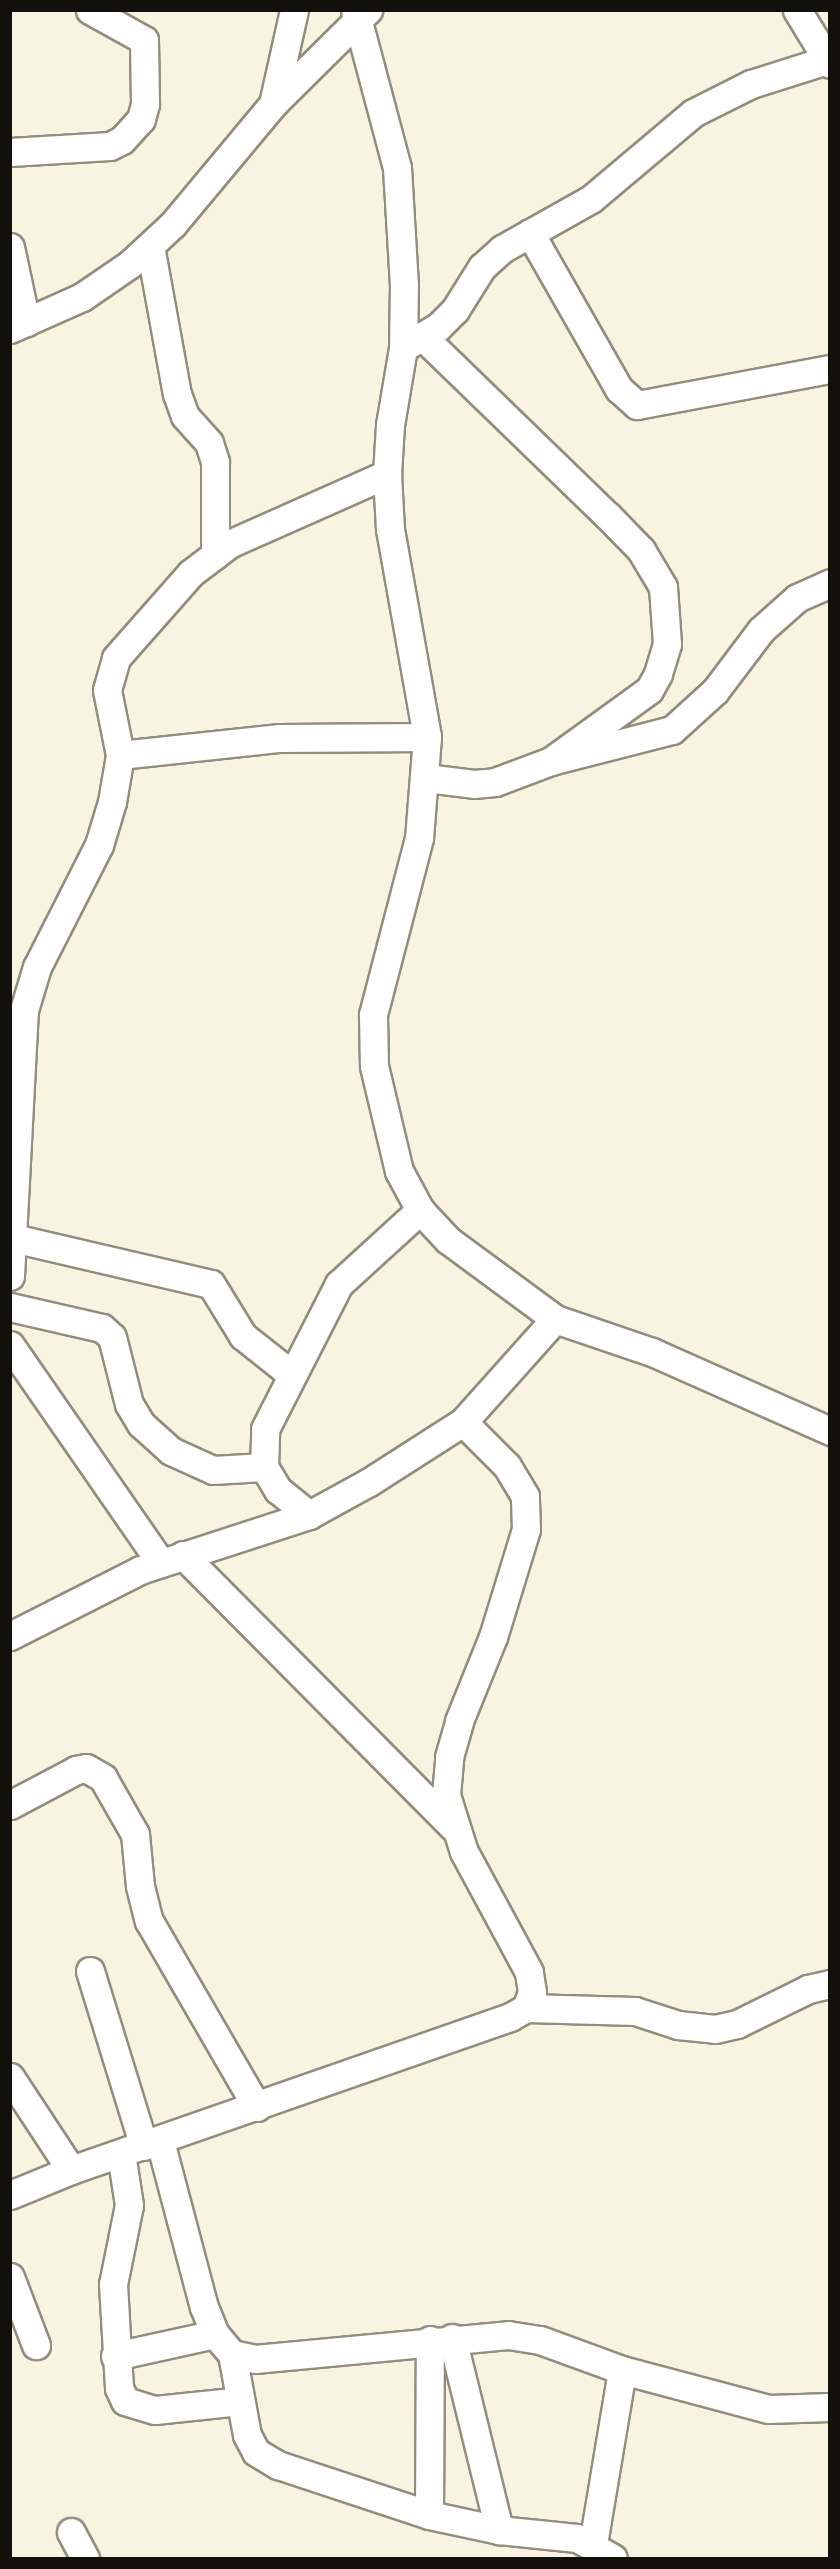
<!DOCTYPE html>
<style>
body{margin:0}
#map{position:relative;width:840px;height:2569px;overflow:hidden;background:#f9f3e1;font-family:Karla,sans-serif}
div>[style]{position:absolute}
.roads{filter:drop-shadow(2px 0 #938d7d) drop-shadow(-2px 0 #938d7d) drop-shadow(0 2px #938d7d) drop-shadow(0 -2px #938d7d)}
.minor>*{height:27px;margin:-13.5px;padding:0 13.5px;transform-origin:13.5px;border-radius:13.5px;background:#fff}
span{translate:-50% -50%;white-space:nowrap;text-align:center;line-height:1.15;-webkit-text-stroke:6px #fff;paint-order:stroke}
.frame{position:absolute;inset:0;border:12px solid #12100a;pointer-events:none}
</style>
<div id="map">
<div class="roads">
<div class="minor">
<div style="left:355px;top:10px;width:163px;rotate:75.1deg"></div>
<div style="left:397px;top:168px;width:117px;rotate:86.6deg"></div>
<div style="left:404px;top:285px;width:63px;rotate:90.9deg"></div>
<div style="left:403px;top:348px;width:78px;rotate:99.6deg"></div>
<div style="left:390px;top:425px;width:49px;rotate:93.5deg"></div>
<div style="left:387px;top:474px;width:55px;rotate:86.9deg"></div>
<div style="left:390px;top:529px;width:211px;rotate:79.9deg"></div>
<div style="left:427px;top:737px;width:101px;rotate:94.5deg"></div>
<div style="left:419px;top:838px;width:183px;rotate:104.6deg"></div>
<div style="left:373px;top:1015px;width:51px;rotate:88.9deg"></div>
<div style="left:374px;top:1066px;width:108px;rotate:76.6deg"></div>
<div style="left:399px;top:1171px;width:44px;rotate:61.7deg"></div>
<div style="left:420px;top:1210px;width:41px;rotate:47deg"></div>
<div style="left:448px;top:1240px;width:133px;rotate:36.4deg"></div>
<div style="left:555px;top:1319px;width:102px;rotate:18.8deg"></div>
<div style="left:652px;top:1352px;width:195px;rotate:23.9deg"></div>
<div style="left:797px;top:10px;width:63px;rotate:58.6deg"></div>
<div style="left:273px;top:104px;width:96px;rotate:-77.4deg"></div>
<div style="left:10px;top:152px;width:100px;rotate:-3.4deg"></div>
<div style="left:110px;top:146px;width:13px;rotate:-27deg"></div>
<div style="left:122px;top:140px;width:28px;rotate:-48deg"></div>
<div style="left:141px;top:119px;width:16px;rotate:-75deg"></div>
<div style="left:145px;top:104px;width:64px;rotate:-90.9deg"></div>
<div style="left:144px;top:40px;width:62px;rotate:-150.9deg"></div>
<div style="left:530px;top:233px;width:180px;rotate:60.3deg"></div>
<div style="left:619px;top:389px;width:24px;rotate:42deg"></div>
<div style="left:637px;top:405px;width:196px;rotate:-10.6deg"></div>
<div style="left:150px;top:246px;width:150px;rotate:79.7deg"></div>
<div style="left:177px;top:394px;width:23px;rotate:70deg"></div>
<div style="left:185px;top:416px;width:36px;rotate:48deg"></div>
<div style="left:209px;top:443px;width:20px;rotate:72deg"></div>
<div style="left:215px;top:462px;width:93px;rotate:90deg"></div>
<div style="left:10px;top:247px;width:77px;rotate:78deg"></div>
<div style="left:10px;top:329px;width:79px;rotate:-24deg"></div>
<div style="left:82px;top:297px;width:58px;rotate:-34.5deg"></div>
<div style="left:130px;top:264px;width:59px;rotate:-42.9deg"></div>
<div style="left:173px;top:224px;width:156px;rotate:-50.2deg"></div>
<div style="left:273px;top:104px;width:134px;rotate:-44.7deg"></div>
<div style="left:422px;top:336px;width:257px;rotate:44.1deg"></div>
<div style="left:607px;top:515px;width:49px;rotate:45.8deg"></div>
<div style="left:641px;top:550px;width:43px;rotate:59.3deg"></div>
<div style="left:663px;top:587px;width:57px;rotate:86deg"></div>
<div style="left:667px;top:644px;width:31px;rotate:107deg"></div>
<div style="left:658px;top:674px;width:18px;rotate:119deg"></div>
<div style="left:649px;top:690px;width:121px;rotate:144.1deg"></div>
<div style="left:406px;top:346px;width:37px;rotate:-31deg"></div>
<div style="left:438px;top:327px;width:24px;rotate:-45deg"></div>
<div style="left:455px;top:310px;width:51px;rotate:-57.9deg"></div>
<div style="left:482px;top:267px;width:27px;rotate:-42deg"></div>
<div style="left:502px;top:249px;width:102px;rotate:-29.3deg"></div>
<div style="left:591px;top:199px;width:133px;rotate:-40.1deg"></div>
<div style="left:693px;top:113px;width:65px;rotate:-26.6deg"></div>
<div style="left:751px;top:84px;width:83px;rotate:-17.6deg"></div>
<div style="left:120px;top:755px;width:161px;rotate:-6.1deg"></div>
<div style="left:280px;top:738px;width:147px;rotate:-0.4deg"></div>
<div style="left:426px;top:778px;width:48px;rotate:7.1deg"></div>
<div style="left:474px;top:784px;width:21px;rotate:-5deg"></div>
<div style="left:495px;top:782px;width:60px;rotate:-20.6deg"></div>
<div style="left:551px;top:761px;width:125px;rotate:-14.4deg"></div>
<div style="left:672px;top:730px;width:58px;rotate:-42.2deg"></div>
<div style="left:715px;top:691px;width:76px;rotate:-53deg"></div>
<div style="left:761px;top:630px;width:48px;rotate:-41.6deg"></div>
<div style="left:797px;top:598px;width:36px;rotate:-24deg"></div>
<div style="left:13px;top:1238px;width:203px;rotate:13.1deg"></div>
<div style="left:211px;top:1284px;width:61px;rotate:58.4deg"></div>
<div style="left:243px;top:1336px;width:61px;rotate:38.4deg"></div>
<div style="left:10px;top:1276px;width:266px;rotate:-87deg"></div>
<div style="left:24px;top:1010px;width:45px;rotate:-73.2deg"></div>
<div style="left:37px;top:967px;width:137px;rotate:-63.1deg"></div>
<div style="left:99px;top:845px;width:45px;rotate:-73.2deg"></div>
<div style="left:112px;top:802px;width:48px;rotate:-80.3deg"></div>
<div style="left:120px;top:755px;width:66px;rotate:-101.3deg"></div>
<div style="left:107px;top:690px;width:33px;rotate:-74deg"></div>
<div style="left:116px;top:658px;width:113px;rotate:-48.6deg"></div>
<div style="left:191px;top:573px;width:48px;rotate:-37.3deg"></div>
<div style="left:229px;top:544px;width:173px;rotate:-23.9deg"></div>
<div style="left:10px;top:1307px;width:94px;rotate:12.9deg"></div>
<div style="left:102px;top:1328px;width:13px;rotate:42deg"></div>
<div style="left:112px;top:1337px;width:69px;rotate:75.8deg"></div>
<div style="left:129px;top:1404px;width:23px;rotate:59deg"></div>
<div style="left:141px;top:1424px;width:40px;rotate:42deg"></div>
<div style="left:171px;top:1451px;width:46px;rotate:24.3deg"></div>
<div style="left:213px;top:1470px;width:51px;rotate:-3.4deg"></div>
<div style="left:10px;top:1345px;width:265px;rotate:55.3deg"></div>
<div style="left:309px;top:1515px;width:40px;rotate:-141deg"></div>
<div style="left:278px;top:1490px;width:27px;rotate:-121deg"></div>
<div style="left:264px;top:1467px;width:38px;rotate:-88deg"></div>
<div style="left:265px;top:1429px;width:163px;rotate:-63deg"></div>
<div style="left:339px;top:1284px;width:110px;rotate:-42.4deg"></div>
<div style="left:183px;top:1555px;width:383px;rotate:45.2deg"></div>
<div style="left:10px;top:1636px;width:146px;rotate:-26.9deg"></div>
<div style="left:140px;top:1570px;width:178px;rotate:-18deg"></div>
<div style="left:309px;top:1515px;width:68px;rotate:-28.8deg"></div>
<div style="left:369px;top:1482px;width:112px;rotate:-32.6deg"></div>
<div style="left:463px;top:1422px;width:138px;rotate:-48.2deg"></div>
<div style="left:10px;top:1805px;width:75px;rotate:-27.9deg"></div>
<div style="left:76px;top:1770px;width:10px;rotate:-11deg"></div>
<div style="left:86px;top:1768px;width:20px;rotate:30deg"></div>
<div style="left:103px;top:1778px;width:64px;rotate:60.3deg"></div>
<div style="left:135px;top:1834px;width:52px;rotate:84.5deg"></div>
<div style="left:140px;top:1886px;width:36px;rotate:76deg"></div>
<div style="left:149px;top:1921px;width:215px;rotate:59.9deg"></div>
<div style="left:90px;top:1971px;width:183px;rotate:72.9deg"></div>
<div style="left:526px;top:2008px;width:109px;rotate:1.6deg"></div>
<div style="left:635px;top:2011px;width:45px;rotate:18deg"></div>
<div style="left:678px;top:2025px;width:37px;rotate:6deg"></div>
<div style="left:715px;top:2029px;width:23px;rotate:-13deg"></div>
<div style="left:737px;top:2024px;width:79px;rotate:-26.2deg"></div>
<div style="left:808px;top:1989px;width:23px;rotate:-13deg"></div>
<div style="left:10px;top:2077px;width:111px;rotate:56.7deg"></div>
<div style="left:160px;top:2141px;width:172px;rotate:75.2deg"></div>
<div style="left:204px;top:2307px;width:29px;rotate:68deg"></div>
<div style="left:215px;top:2334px;width:26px;rotate:50deg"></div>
<div style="left:232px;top:2354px;width:24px;rotate:12deg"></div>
<div style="left:255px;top:2359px;width:254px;rotate:-5.4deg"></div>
<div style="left:508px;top:2335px;width:32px;rotate:9deg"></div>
<div style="left:540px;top:2340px;width:87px;rotate:20.1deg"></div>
<div style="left:622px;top:2370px;width:152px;rotate:14.9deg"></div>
<div style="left:769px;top:2409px;width:61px;rotate:-1.9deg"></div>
<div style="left:121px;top:2153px;width:53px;rotate:81.3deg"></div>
<div style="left:129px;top:2205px;width:81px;rotate:101.4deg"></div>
<div style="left:113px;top:2284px;width:104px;rotate:86.7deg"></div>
<div style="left:119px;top:2388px;width:14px;rotate:65deg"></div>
<div style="left:125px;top:2401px;width:31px;rotate:17deg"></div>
<div style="left:155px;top:2410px;width:85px;rotate:-6deg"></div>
<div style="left:10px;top:2195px;width:66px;rotate:-22.3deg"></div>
<div style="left:71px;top:2170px;width:465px;rotate:-19.2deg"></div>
<div style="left:510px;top:2017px;width:18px;rotate:-29deg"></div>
<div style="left:526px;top:2008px;width:17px;rotate:-69deg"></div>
<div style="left:532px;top:1992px;width:20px;rotate:-99deg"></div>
<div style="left:529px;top:1972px;width:136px;rotate:-118.4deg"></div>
<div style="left:464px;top:1852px;width:60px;rotate:-107.5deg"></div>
<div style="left:446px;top:1795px;width:38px;rotate:-85deg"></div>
<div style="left:449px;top:1757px;width:37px;rotate:-74deg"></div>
<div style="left:459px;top:1721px;width:91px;rotate:-68deg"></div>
<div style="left:493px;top:1637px;width:113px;rotate:-73deg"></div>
<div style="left:526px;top:1529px;width:33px;rotate:-92deg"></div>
<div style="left:525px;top:1496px;width:35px;rotate:-121deg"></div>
<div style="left:507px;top:1466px;width:62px;rotate:-135deg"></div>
<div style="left:10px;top:2277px;width:73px;rotate:69.1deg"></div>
<div style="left:452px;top:2338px;width:198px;rotate:76.2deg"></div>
<div style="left:232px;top:2354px;width:82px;rotate:79.5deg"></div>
<div style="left:247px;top:2435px;width:19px;rotate:62deg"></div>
<div style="left:256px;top:2452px;width:26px;rotate:31deg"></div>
<div style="left:278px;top:2465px;width:159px;rotate:18.3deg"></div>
<div style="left:429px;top:2515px;width:72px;rotate:12.1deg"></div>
<div style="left:499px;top:2530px;width:78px;rotate:5.9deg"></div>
<div style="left:577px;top:2538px;width:41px;rotate:29.1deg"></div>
<div style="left:115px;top:2356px;width:102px;rotate:-12.4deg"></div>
<div style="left:429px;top:2515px;width:175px;rotate:-89.7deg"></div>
<div style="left:71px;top:2532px;width:30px;rotate:62deg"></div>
<div style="left:593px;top:2544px;width:176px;rotate:-80.5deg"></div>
</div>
</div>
<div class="frame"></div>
</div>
